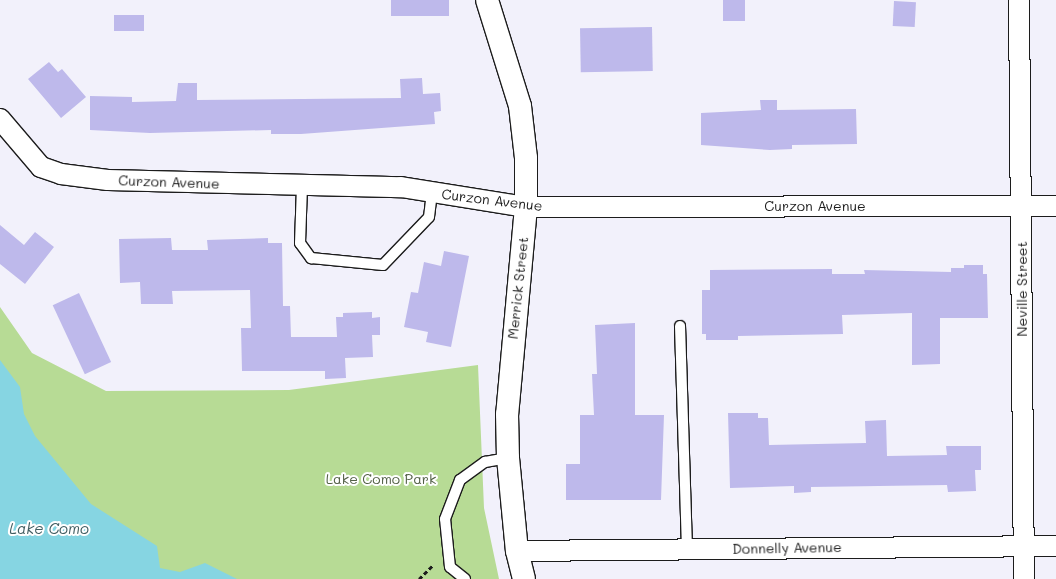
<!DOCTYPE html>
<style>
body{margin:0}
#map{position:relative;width:1056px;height:579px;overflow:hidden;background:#f2f1fb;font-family:Mali,sans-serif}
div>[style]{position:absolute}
.green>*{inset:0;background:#b7db95}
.water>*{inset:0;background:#86d5e2}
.building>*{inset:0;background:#beb9eb;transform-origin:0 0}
.path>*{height:2.5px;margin-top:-1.25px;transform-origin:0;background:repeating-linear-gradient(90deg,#1c1c1c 0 4px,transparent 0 7px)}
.roads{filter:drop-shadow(1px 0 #1c1c1c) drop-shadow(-1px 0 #1c1c1c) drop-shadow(0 1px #1c1c1c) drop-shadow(0 -1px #1c1c1c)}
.service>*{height:10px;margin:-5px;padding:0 5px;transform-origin:5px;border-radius:5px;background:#fff}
.minor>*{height:20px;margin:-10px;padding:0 10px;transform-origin:10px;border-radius:10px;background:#fff}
.tertiary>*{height:22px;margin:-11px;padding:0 11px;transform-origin:11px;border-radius:11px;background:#fff}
span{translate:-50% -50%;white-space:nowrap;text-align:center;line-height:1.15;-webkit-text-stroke:4px #fff;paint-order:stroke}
.street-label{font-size:14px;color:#1c1c1c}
.park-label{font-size:14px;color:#525f46}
.water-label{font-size:15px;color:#415d61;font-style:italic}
</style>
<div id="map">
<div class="green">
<div style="clip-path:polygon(0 307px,32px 353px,106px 391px,289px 390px,478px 365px,484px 508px,499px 579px,0 579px)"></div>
</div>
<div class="water">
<div style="clip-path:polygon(0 360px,20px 387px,24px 414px,35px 436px,91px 504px,157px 546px,160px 568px,180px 572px,205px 563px,237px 579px,0 579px)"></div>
</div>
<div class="building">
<div style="left:391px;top:0;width:58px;height:16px"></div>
<div style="left:723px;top:0;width:22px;height:21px"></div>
<div style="left:894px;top:1px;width:22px;height:25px;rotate:3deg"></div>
<div style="left:114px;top:15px;width:30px;height:16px"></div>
<div style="left:652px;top:27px;width:44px;height:72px;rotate:89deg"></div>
<div style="clip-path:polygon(49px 62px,58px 72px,62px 69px,86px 97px,61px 118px,28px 79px)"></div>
<div style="clip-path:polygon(422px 78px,423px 94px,440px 93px,441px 111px,434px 112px,435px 124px,301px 134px,271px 134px,271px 130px,150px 133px,90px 130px,90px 96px,132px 97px,132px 102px,176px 101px,178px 83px,197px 83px,197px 100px,401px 98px,400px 79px)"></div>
<div style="clip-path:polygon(760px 100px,777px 100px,777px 110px,856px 109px,857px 144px,792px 145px,792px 149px,770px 150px,701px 145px,701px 113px,761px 110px)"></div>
<div style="clip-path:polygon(0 225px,24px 245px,35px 232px,54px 247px,25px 284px,0 264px)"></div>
<div style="clip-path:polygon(171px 238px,172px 250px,208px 250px,207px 240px,268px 238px,268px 243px,282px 243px,283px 306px,290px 306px,291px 337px,337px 337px,336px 317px,343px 317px,343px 313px,372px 312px,372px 318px,380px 317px,380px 335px,372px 335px,373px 357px,345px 358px,346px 378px,325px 379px,325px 371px,242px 371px,241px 328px,251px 328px,250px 290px,172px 291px,173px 304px,141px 304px,140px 282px,120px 283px,119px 239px)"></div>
<div style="clip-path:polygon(444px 251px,469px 256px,451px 347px,426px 342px,428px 332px,404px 327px,411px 292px,418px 293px,424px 262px,441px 266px)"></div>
<div style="clip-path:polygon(964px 265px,983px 265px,983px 274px,987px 274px,988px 318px,940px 318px,940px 364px,912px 365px,912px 313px,842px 315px,843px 334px,738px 336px,738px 340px,706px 340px,706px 334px,702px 334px,702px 290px,710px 290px,710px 270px,832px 269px,832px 274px,865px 274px,864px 270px,951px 272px,951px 268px,964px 268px)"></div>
<div style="left:79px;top:293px;width:76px;height:29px;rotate:65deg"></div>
<div style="clip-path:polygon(635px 323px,635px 415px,664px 415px,661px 500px,566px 500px,566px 464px,580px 464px,580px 415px,594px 415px,592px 374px,597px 374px,595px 325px)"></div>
<div style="clip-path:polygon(728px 413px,758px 413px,758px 418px,768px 418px,769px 445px,866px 443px,865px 421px,886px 420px,887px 456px,947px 455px,946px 446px,981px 446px,981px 470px,975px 470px,976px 491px,948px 492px,947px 485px,811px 487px,811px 492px,794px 493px,794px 486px,730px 488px)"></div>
</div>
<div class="path">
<div style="left:419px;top:579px;width:20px;rotate:-45deg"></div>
</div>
<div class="roads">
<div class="service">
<div style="left:302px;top:186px;width:57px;rotate:92deg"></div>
<div style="left:300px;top:243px;width:19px;rotate:54deg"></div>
<div style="left:311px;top:258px;width:72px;rotate:5.6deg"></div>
<div style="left:383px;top:265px;width:66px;rotate:-46.2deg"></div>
<div style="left:429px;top:217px;width:24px;rotate:-83deg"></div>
<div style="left:680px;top:326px;width:223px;rotate:88.2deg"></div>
<div style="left:465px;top:579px;width:19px;rotate:-141deg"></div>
<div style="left:450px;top:567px;width:48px;rotate:-95.9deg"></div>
<div style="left:445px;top:519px;width:42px;rotate:-69deg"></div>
<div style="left:460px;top:480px;width:31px;rotate:-36deg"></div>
<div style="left:485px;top:462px;width:23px;rotate:-10deg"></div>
</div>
<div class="minor">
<div style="left:1019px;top:0;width:579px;rotate:89.51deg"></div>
<div style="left:0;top:119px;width:63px;rotate:49.5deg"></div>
<div style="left:41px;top:167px;width:21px;rotate:19deg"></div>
<div style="left:61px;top:174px;width:47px;rotate:7.3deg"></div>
<div style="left:108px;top:180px;width:293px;rotate:1.4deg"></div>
<div style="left:401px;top:187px;width:127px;rotate:9.1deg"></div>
<div style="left:526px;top:207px;width:530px;rotate:-0.11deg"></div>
<div style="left:517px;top:551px;width:539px;rotate:-0.53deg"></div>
</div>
<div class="tertiary">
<div style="left:487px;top:0;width:111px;rotate:72.7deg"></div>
<div style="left:520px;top:106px;width:52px;rotate:83.4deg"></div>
<div style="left:526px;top:158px;width:49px;rotate:90deg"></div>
<div style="left:526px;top:207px;width:208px;rotate:95.2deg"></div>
<div style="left:507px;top:414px;width:44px;rotate:88.7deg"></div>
<div style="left:508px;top:458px;width:93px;rotate:84.5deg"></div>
<div style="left:517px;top:551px;width:29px;rotate:76deg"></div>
</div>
</div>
<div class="street-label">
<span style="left:169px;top:182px;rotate:2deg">Curzon Avenue</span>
<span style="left:492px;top:200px;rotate:7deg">Curzon Avenue</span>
<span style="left:815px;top:206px">Curzon Avenue</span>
<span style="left:518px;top:288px;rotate:-84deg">Merrick Street</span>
<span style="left:1022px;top:289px;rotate:-90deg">Neville Street</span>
<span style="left:787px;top:548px;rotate:-1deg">Donnelly Avenue</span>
</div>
<div class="park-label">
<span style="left:381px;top:479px">Lake Como Park</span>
</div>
<div class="water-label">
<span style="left:49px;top:529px">Lake Como</span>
</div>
</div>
